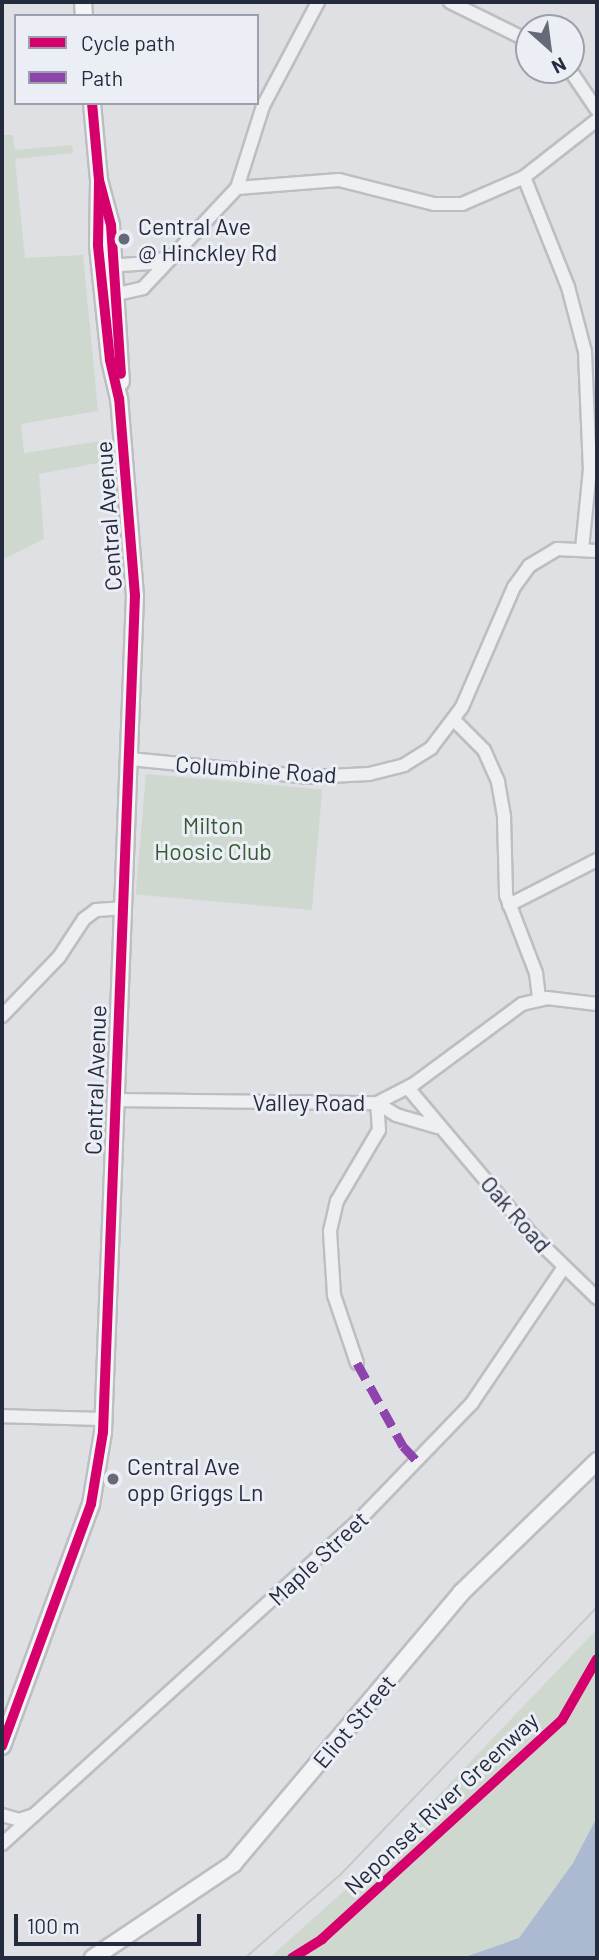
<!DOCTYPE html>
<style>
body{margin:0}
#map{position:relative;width:599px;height:1960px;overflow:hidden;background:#dfe0e4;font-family:Barlow,sans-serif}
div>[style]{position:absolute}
.green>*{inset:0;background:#ced8cf;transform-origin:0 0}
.water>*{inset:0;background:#abb9d1}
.roads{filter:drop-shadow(2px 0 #bdbec2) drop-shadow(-2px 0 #bdbec2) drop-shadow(0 2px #bdbec2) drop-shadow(0 -2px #bdbec2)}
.street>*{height:12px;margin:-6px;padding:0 6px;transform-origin:6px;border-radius:6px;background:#eeeff1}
.secondary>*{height:16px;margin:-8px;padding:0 8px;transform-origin:8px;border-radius:8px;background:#f3f4f5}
.tram>*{height:2px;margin:-1px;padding:0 1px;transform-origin:1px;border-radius:1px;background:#c7c8cc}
.quiet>*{height:9px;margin-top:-4.5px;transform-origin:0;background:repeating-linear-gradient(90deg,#8e44ad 0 18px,transparent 0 27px)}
.cycleway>*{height:10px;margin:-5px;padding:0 5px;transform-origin:5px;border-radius:5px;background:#d6006c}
.dots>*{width:19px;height:19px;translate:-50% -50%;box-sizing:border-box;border:4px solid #eceef5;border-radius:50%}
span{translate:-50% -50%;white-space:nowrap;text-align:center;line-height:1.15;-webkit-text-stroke:6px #eceef5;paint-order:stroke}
.poi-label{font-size:23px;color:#252b3e}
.left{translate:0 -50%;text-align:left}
.street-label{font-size:23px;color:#252b3e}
.park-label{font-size:23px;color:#345b32}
.frame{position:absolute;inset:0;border:4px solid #252b3e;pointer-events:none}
.legend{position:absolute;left:14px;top:14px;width:245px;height:91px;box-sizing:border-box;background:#eceef5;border:2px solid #9ca0ac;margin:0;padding:9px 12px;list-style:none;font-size:21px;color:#252b3e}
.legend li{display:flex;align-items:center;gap:14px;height:35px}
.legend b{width:35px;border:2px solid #9ca0ac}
.north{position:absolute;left:515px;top:14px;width:70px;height:70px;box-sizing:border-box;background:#eceef5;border:2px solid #9ca0ac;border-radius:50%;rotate:152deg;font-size:19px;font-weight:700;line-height:28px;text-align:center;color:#252b3e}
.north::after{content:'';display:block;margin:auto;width:24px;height:32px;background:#666a78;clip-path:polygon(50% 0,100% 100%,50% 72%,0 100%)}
.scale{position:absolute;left:14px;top:1914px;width:187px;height:32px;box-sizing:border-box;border:4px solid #252b3e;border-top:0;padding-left:9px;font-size:21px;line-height:24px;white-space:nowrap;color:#252b3e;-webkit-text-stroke:5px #eceef5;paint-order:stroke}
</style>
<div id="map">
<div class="green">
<div style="clip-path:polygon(2px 135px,13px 135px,15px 150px,72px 145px,73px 153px,15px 159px,25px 258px,83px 255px,98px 411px,21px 424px,24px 453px,101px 441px,103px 462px,39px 474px,44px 539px,2px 560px)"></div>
<div style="left:146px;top:774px;width:177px;height:121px;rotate:5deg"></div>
<div style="clip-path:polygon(597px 1629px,597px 1817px,573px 1863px,519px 1938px,462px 1958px,269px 1958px,365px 1872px)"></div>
</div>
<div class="water">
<div style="clip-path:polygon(597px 1817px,597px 1957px,462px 1958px,519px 1938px,573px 1863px)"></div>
</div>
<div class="roads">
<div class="street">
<div style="left:450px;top:2px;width:88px;rotate:26.3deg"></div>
<div style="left:570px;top:70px;width:48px;rotate:56deg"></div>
<div style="left:524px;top:177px;width:118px;rotate:68.2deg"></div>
<div style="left:568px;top:287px;width:67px;rotate:75.3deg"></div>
<div style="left:585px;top:352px;width:117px;rotate:87.6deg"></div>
<div style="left:590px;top:469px;width:80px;rotate:95.7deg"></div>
<div style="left:237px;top:188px;width:102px;rotate:-4.5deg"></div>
<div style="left:339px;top:180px;width:98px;rotate:14.2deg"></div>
<div style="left:434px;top:204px;width:28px"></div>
<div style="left:462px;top:204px;width:68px;rotate:-23.5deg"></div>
<div style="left:524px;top:177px;width:93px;rotate:-38deg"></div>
<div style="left:107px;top:266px;width:44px;rotate:-3.9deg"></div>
<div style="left:151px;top:263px;width:18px;rotate:-19deg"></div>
<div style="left:109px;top:296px;width:35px;rotate:-13deg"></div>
<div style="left:143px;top:288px;width:137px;rotate:-46.8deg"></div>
<div style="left:237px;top:188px;width:86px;rotate:-72.4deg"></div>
<div style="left:263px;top:106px;width:118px;rotate:-62.1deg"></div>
<div style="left:454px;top:720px;width:42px;rotate:45deg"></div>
<div style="left:484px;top:750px;width:35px;rotate:66deg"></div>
<div style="left:498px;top:782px;width:36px;rotate:80deg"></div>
<div style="left:504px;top:817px;width:78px;rotate:88.5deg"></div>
<div style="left:506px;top:895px;width:84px;rotate:69deg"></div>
<div style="left:536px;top:973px;width:26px;rotate:83deg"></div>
<div style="left:130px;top:759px;width:181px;rotate:5.7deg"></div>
<div style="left:310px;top:777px;width:59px;rotate:-2.9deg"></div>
<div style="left:369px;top:774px;width:36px;rotate:-14deg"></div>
<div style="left:404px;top:765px;width:32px;rotate:-32deg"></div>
<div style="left:431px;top:748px;width:51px;rotate:-52.9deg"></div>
<div style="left:462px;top:707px;width:131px;rotate:-66.6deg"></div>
<div style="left:514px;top:587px;width:26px;rotate:-54deg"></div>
<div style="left:529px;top:566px;width:33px;rotate:-31deg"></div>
<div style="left:557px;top:549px;width:40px;rotate:2.9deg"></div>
<div style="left:509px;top:905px;width:99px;rotate:-27.1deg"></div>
<div style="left:2px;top:1016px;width:82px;rotate:-46deg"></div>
<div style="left:59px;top:957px;width:45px;rotate:-56.7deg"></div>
<div style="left:84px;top:919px;width:15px;rotate:-37deg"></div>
<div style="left:96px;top:910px;width:26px;rotate:-4deg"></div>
<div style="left:408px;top:1088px;width:191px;rotate:49.9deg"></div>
<div style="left:531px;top:1234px;width:92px;rotate:44.1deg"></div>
<div style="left:115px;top:1100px;width:262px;rotate:0.7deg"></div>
<div style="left:377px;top:1103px;width:42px;rotate:-27.2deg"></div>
<div style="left:414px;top:1084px;width:134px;rotate:-36.5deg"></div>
<div style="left:522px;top:1004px;width:26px;rotate:-13deg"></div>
<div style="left:547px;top:998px;width:50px;rotate:6.8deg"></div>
<div style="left:377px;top:1103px;width:22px;rotate:32deg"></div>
<div style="left:396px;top:1115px;width:43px;rotate:16.3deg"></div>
<div style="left:357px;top:1363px;width:72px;rotate:-108.7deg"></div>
<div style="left:334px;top:1295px;width:64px;rotate:-93.6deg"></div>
<div style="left:330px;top:1231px;width:31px;rotate:-77deg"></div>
<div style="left:337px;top:1201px;width:82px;rotate:-59.4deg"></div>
<div style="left:379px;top:1130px;width:27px;rotate:-94deg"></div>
<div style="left:2px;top:1416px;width:101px;rotate:1.7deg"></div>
<div style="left:2px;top:1815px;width:18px;rotate:16deg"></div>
<div style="left:19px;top:1820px;width:16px;rotate:-18deg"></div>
<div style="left:34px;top:1815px;width:442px;rotate:-42.2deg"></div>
<div style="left:361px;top:1518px;width:160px;rotate:-46deg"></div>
<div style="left:472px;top:1403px;width:164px;rotate:-55.9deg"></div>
<div style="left:2px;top:1844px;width:39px;rotate:-42deg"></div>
</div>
<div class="secondary">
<div style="left:83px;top:2px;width:14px;rotate:86deg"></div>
<div style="left:92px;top:103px;width:77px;rotate:84.8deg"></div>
<div style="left:99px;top:180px;width:47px;rotate:75.1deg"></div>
<div style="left:111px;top:225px;width:157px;rotate:86.4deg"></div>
<div style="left:2px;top:1746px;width:258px;rotate:-69.8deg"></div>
<div style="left:91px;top:1504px;width:73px;rotate:-80.5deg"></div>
<div style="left:103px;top:1432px;width:837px;rotate:-87.81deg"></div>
<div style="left:135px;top:596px;width:198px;rotate:-94.6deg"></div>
<div style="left:119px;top:399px;width:40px;rotate:-103deg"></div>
<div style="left:110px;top:360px;width:116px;rotate:-96deg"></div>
<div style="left:98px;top:245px;width:65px;rotate:-89.1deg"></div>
<div style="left:93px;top:1958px;width:169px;rotate:-33.9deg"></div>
<div style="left:233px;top:1864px;width:354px;rotate:-49.9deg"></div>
<div style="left:461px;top:1593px;width:190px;rotate:-44.1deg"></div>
</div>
</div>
<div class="tram">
<div style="left:245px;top:1958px;width:128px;rotate:-41.2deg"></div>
<div style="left:341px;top:1874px;width:370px;rotate:-46.2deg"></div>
</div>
<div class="quiet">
<div style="left:357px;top:1363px;width:95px;rotate:61deg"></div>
<div style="left:403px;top:1446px;width:21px;rotate:47deg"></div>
</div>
<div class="cycleway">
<div style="left:92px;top:103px;width:77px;rotate:84.8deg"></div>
<div style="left:99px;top:180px;width:47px;rotate:75.1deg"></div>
<div style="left:111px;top:225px;width:149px;rotate:86.2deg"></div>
<div style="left:2px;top:1746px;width:258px;rotate:-69.8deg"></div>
<div style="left:91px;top:1504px;width:73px;rotate:-80.5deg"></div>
<div style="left:103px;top:1432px;width:837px;rotate:-87.81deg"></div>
<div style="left:135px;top:596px;width:198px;rotate:-94.6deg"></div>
<div style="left:119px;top:399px;width:40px;rotate:-103deg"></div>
<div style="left:110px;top:360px;width:116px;rotate:-96deg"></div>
<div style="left:98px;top:245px;width:65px;rotate:-89.1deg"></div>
<div style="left:292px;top:1958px;width:36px;rotate:-32deg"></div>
<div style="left:322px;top:1939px;width:325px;rotate:-42.4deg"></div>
<div style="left:562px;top:1720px;width:70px;rotate:-60.2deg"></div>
</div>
<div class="dots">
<div style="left:124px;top:239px;background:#666a78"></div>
<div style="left:113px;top:1479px;background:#666a78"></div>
</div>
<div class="poi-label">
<span class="left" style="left:138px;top:239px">Central Ave<br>@ Hinckley Rd</span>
<span class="left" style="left:127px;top:1479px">Central Ave<br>opp Griggs Ln</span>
</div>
<div class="street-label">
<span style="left:108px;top:516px;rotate:-94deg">Central Avenue</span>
<span style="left:256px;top:769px;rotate:4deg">Columbine Road</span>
<span style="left:95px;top:1080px;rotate:-88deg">Central Avenue</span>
<span style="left:309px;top:1102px">Valley Road</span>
<span style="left:516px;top:1214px;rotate:49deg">Oak Road</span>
<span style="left:318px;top:1558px;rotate:-43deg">Maple Street</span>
<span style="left:354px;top:1721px;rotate:-50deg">Eliot Street</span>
<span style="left:441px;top:1803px;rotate:-43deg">Neponset River Greenway</span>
</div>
<div class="park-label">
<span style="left:213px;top:838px">Milton<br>Hoosic Club</span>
</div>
<div class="frame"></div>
<ul class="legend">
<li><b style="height:9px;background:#d6006c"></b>Cycle path</li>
<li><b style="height:9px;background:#8e44ad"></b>Path</li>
</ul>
<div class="north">N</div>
<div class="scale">100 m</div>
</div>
